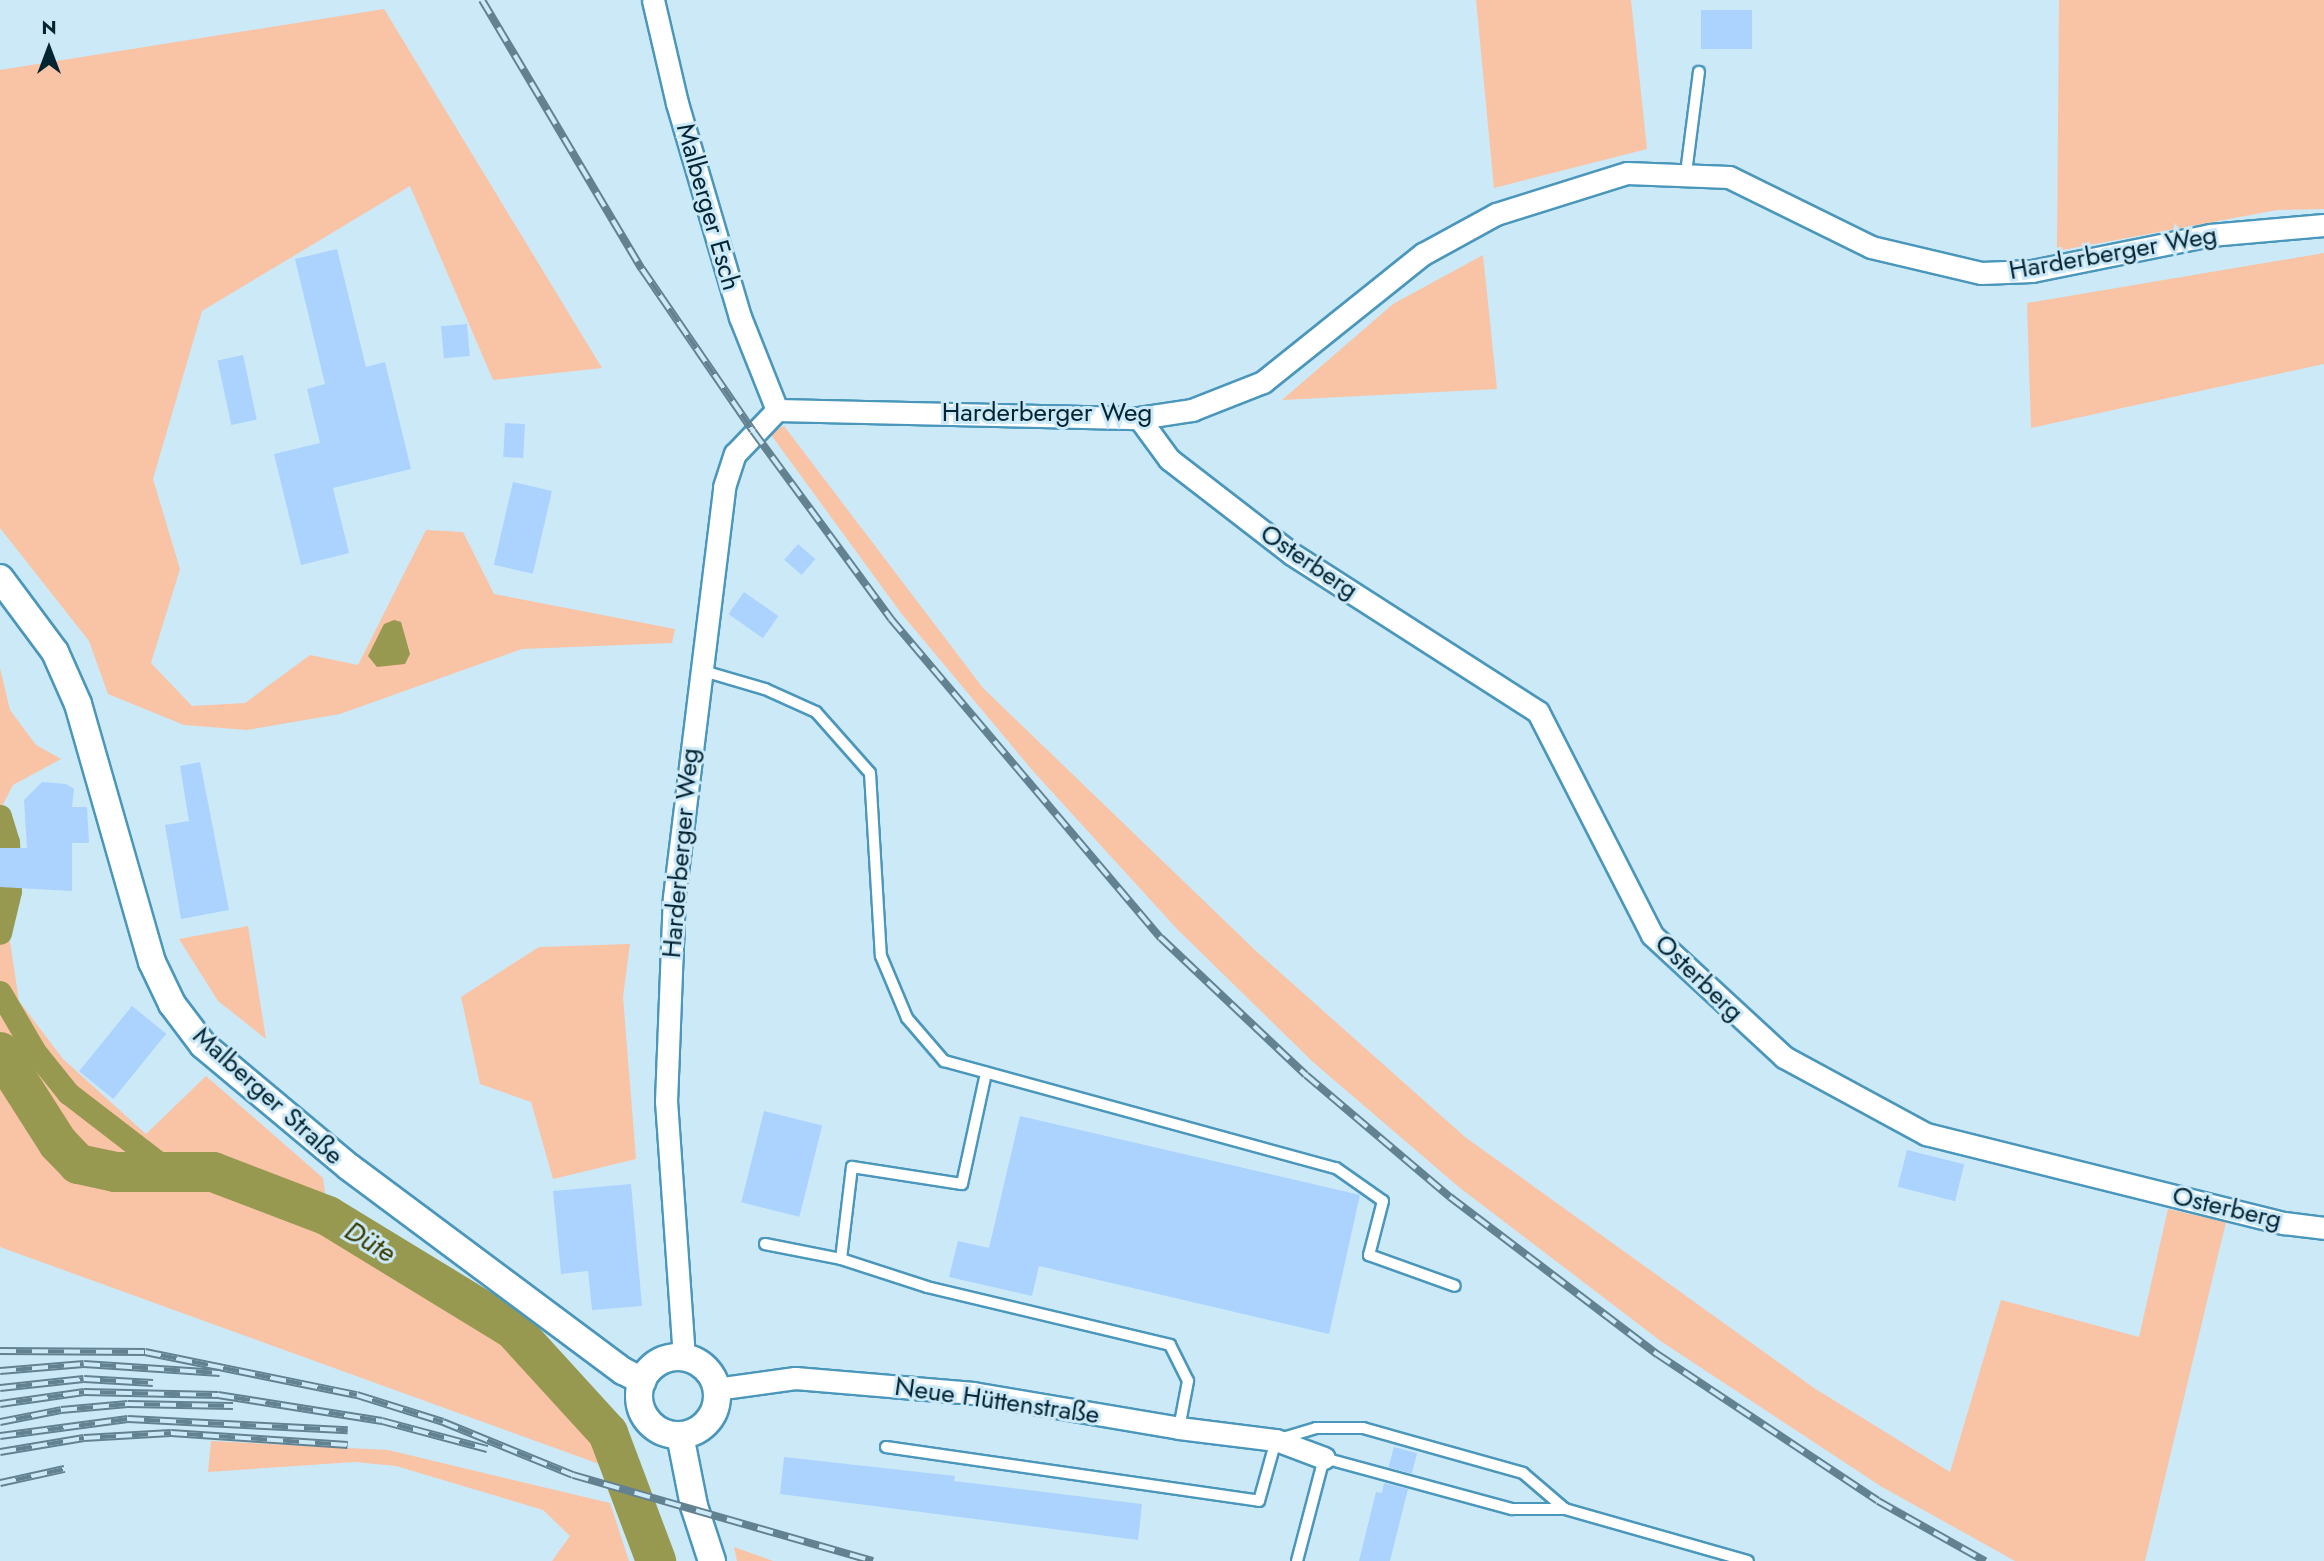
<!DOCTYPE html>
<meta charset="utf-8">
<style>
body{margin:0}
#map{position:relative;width:2324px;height:1561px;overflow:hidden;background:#cce9f8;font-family:Jost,sans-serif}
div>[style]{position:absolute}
.green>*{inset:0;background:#f9c3a5}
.water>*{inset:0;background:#979951}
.canal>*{height:23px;margin:-11.5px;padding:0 11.5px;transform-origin:11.5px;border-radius:11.5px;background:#979951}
.river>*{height:40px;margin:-20px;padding:0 20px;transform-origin:20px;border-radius:20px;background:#979951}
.building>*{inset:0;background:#abd3fe;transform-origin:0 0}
.roads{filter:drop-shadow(2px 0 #4a97bb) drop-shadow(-2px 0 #4a97bb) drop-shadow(0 2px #4a97bb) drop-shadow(0 -2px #4a97bb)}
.service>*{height:10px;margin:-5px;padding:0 5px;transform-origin:5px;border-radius:5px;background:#fff}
.minor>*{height:21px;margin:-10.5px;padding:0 10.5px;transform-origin:10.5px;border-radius:10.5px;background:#fff}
.tertiary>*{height:26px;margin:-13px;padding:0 13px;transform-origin:13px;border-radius:13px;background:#fff}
.tertiary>.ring{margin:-13px;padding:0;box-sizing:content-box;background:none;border:26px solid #fff;border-radius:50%}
.rail>*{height:8px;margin-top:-4px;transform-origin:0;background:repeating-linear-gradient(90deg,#cce9f8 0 16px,#638291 0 32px);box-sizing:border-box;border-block:2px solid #638291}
span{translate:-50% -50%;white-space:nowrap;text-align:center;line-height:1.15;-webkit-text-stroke:6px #cce9f8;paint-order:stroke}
.street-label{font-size:26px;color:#032432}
.water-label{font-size:28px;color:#3c3d01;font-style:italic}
.north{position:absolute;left:14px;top:14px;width:70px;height:70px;-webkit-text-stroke:5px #cce9f8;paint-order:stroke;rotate:0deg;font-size:19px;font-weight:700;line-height:28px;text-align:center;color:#032432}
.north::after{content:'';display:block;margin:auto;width:24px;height:32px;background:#032432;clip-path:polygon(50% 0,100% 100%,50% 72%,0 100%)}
</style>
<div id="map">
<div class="green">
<div style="clip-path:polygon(1476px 0,1631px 0,1647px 149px,1494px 188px)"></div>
<div style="clip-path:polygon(2059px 0,2324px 0,2324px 209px,2277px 210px,2057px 251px)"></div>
<div style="clip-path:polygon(384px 9px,602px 368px,493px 380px,410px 186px,202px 311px,153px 479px,180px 569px,151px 663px,192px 706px,245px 703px,310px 655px,358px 665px,426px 530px,463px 532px,494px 594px,675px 629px,672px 643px,522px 649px,340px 714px,247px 730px,184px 725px,108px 694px,89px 641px,0 528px,0 70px)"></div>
<div style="clip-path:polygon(2324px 253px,2324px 364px,2031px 428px,2027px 303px)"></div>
<div style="clip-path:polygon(1483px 255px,1497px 389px,1282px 400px,1393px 304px)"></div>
<div style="clip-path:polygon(784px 426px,983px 688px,1257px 952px,1465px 1137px,1814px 1388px,1950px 1472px,2001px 1300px,2139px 1337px,2168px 1209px,2226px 1222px,2145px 1561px,2015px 1561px,1882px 1487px,1662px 1342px,1460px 1188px,1313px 1062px,1177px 929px,1033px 771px,901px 613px,769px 432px)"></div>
<div style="clip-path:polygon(0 668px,10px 710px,36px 745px,61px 759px,13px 785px,0 810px)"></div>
<div style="clip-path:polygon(0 909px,5px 909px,19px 1001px,63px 1059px,146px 1134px,206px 1076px,323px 1178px,331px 1235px,505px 1339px,584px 1423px,602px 1465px,0 1247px)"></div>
<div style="clip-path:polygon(248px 926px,266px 1039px,218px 1001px,179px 939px)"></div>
<div style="clip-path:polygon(630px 944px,623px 997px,636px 1159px,553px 1179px,531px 1102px,480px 1084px,461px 997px,539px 947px)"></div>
<div style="clip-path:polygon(211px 1441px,388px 1450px,610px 1503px,629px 1561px,552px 1561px,570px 1536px,543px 1510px,396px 1466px,355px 1462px,208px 1472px)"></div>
<div style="clip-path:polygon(734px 1547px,773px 1561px,737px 1561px)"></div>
</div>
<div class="water">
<div style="clip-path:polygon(394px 620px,401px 622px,410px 654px,405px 664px,377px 667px,368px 656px,384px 624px)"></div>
</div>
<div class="canal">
<div style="left:0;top:816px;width:27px;rotate:73deg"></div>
<div style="left:8px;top:842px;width:49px;rotate:87.7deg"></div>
<div style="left:10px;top:891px;width:43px;rotate:103.4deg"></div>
<div style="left:0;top:992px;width:69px;rotate:59.7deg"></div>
<div style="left:35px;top:1052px;width:53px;rotate:51.2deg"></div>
<div style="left:68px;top:1093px;width:126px;rotate:37.6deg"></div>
</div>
<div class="river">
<div style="left:0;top:1052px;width:108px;rotate:57.5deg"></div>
<div style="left:58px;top:1143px;width:29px;rotate:46deg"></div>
<div style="left:78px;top:1164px;width:38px;rotate:12deg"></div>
<div style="left:115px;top:1172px;width:98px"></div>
<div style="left:213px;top:1172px;width:123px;rotate:20.9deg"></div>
<div style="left:328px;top:1216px;width:217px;rotate:31.4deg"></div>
<div style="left:513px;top:1329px;width:141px;rotate:47.6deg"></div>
<div style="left:608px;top:1433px;width:137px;rotate:69.4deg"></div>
</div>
<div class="building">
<div style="left:1701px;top:10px;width:51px;height:39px"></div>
<div style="clip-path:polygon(337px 249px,366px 367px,385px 362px,411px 469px,333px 488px,349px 553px,301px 565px,274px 454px,320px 443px,307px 389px,325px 384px,295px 259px)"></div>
<div style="left:467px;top:324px;width:32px;height:26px;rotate:85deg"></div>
<div style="left:243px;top:355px;width:66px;height:26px;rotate:78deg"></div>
<div style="left:505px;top:423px;width:20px;height:34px;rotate:3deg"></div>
<div style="left:513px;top:482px;width:40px;height:85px;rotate:13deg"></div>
<div style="left:798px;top:544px;width:23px;height:21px;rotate:41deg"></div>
<div style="left:744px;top:592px;width:42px;height:27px;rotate:35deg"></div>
<div style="clip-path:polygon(200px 762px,229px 910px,181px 919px,165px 825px,189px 821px,180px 766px)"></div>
<div style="clip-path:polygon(42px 782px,66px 784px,74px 789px,72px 807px,87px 807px,89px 843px,72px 843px,72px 891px,0 887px,0 848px,27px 848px,24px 800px)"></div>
<div style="left:132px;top:1006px;width:44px;height:84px;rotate:39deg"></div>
<div style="left:764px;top:1111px;width:60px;height:94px;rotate:14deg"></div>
<div style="clip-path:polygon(1020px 1116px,1360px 1195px,1329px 1334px,1039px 1266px,1032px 1296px,949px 1277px,958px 1241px,989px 1248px)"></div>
<div style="left:1907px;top:1150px;width:59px;height:38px;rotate:14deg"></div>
<div style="clip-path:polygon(631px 1184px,642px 1306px,592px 1310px,588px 1271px,561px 1274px,553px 1191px)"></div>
<div style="left:1394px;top:1447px;width:24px;height:21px;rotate:15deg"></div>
<div style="clip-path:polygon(784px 1457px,955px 1476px,954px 1481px,1142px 1504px,1138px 1540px,780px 1494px)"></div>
<div style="clip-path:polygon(1384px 1483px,1408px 1489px,1390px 1561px,1359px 1561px,1376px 1492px,1382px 1493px)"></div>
</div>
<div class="roads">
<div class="service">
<div style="left:1686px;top:173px;width:102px;rotate:-82.7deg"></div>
<div style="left:700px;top:670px;width:68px;rotate:16.3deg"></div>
<div style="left:765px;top:689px;width:56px;rotate:24.3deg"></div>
<div style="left:816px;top:712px;width:81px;rotate:48.5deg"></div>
<div style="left:870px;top:773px;width:183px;rotate:86.6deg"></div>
<div style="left:881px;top:956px;width:67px;rotate:67.2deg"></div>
<div style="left:907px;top:1018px;width:57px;rotate:49.3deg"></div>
<div style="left:944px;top:1061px;width:406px;rotate:15.3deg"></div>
<div style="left:1336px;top:1168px;width:57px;rotate:35.1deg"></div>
<div style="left:1383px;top:1201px;width:56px;rotate:104.5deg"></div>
<div style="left:1369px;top:1255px;width:91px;rotate:19.8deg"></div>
<div style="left:765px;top:1244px;width:77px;rotate:11.2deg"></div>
<div style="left:841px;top:1259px;width:93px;rotate:-83.2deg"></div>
<div style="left:852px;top:1167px;width:111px;rotate:8.8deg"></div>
<div style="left:962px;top:1184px;width:114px;rotate:-77.8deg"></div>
<div style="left:841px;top:1259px;width:90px;rotate:18deg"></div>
<div style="left:927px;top:1287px;width:250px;rotate:13.4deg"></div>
<div style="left:1170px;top:1345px;width:40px;rotate:63.4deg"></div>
<div style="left:1188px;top:1381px;width:48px;rotate:100.8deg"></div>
<div style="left:886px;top:1447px;width:377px;rotate:8.2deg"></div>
<div style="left:1259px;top:1501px;width:63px;rotate:-74.4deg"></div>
<div style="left:1276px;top:1440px;width:42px;rotate:-16.7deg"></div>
<div style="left:1316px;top:1428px;width:47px"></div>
<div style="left:1363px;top:1428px;width:166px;rotate:15.7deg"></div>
<div style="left:1523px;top:1473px;width:55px;rotate:40.6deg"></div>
<div style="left:1297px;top:1561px;width:106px;rotate:-75.3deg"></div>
<div style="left:1324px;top:1458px;width:195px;rotate:15.2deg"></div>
<div style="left:1512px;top:1509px;width:53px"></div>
<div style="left:1565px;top:1509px;width:190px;rotate:15.9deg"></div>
</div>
<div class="minor">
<div style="left:653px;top:0;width:106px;rotate:76.9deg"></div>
<div style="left:677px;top:103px;width:223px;rotate:73.6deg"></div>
<div style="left:740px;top:317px;width:100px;rotate:68.3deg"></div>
<div style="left:1139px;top:418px;width:51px;rotate:53.8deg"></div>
<div style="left:1169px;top:459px;width:155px;rotate:37.7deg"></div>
<div style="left:1292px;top:554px;width:292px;rotate:32.7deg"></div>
<div style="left:1538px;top:712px;width:250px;rotate:62.9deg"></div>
<div style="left:1652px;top:935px;width:180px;rotate:42.7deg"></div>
<div style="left:1784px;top:1057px;width:162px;rotate:28.5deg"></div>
<div style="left:1926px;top:1134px;width:369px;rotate:14deg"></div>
<div style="left:2284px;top:1223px;width:40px;rotate:7.1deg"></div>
<div style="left:684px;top:1358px;width:257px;rotate:-94deg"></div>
<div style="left:666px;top:1102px;width:205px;rotate:-87.8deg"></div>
<div style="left:674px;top:897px;width:413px;rotate:-83deg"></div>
<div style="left:724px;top:487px;width:35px;rotate:-72deg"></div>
<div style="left:735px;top:454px;width:61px;rotate:-46.3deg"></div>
<div style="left:777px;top:410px;width:362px;rotate:1.3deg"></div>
<div style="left:1139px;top:418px;width:54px;rotate:-8.6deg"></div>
<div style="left:1192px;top:410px;width:76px;rotate:-21.5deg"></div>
<div style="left:1263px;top:382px;width:205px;rotate:-38.7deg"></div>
<div style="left:1423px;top:254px;width:83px;rotate:-28.7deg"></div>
<div style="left:1496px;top:214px;width:137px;rotate:-17.4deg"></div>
<div style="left:1627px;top:173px;width:102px;rotate:2.2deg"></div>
<div style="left:1729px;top:177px;width:158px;rotate:26.2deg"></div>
<div style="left:1871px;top:247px;width:113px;rotate:13.3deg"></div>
<div style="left:1981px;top:273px;width:51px;rotate:-2.2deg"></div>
<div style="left:2032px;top:271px;width:182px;rotate:-11.4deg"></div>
<div style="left:2210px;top:235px;width:114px;rotate:-5deg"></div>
<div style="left:716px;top:1389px;width:80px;rotate:-7.9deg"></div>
<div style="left:795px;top:1378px;width:179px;rotate:4.8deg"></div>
<div style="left:973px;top:1393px;width:209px;rotate:9.6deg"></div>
<div style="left:1179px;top:1428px;width:98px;rotate:7.1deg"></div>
<div style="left:1276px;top:1440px;width:51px;rotate:20.6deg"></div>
</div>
<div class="tertiary">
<div style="left:0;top:578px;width:92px;rotate:53.4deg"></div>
<div style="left:55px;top:652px;width:57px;rotate:66.1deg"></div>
<div style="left:78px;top:704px;width:268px;rotate:74deg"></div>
<div style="left:152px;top:962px;width:47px;rotate:64.5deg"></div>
<div style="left:172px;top:1004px;width:51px;rotate:52.9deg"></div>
<div style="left:203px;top:1045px;width:190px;rotate:39.9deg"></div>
<div style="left:349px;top:1167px;width:342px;rotate:36.7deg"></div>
<div style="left:623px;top:1371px;width:22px;rotate:27deg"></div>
<div class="ring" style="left:639px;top:1357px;width:52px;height:52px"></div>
<div style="left:680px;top:1435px;width:72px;rotate:78.8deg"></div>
<div style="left:694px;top:1506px;width:58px;rotate:71.9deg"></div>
</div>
</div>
<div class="rail">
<div style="left:482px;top:0;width:313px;rotate:59.3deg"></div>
<div style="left:642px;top:269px;width:196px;rotate:55.6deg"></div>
<div style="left:753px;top:431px;width:233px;rotate:53.7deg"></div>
<div style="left:891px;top:619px;width:418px;rotate:49.8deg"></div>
<div style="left:1161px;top:938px;width:199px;rotate:43.4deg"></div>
<div style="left:1306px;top:1075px;width:189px;rotate:40.3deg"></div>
<div style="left:1450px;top:1197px;width:260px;rotate:37.2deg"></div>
<div style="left:1657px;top:1354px;width:265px;rotate:33.6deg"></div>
<div style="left:1878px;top:1501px;width:123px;rotate:29.3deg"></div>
<div style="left:0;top:1351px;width:145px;rotate:0.4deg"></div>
<div style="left:145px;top:1352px;width:216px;rotate:11.5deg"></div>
<div style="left:357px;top:1395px;width:90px;rotate:17.4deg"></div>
<div style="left:443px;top:1422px;width:140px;rotate:22.2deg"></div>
<div style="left:573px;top:1475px;width:312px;rotate:16deg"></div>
<div style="left:0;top:1371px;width:84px;rotate:-4.8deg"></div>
<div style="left:84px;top:1364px;width:136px;rotate:3.8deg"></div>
<div style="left:0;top:1388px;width:84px;rotate:-6.1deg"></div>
<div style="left:84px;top:1379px;width:69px;rotate:3.3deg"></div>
<div style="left:0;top:1404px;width:85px;rotate:-8.1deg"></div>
<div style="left:84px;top:1392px;width:134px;rotate:1.3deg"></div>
<div style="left:218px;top:1395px;width:166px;rotate:9deg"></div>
<div style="left:382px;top:1421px;width:109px;rotate:14.9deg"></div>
<div style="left:0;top:1422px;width:62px;rotate:-11.1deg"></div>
<div style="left:61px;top:1410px;width:67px;rotate:-5.1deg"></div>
<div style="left:128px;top:1404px;width:105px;rotate:1.1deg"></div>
<div style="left:0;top:1436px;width:129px;rotate:-7.6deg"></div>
<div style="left:128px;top:1419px;width:220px;rotate:2.9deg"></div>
<div style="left:0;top:1452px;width:85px;rotate:-9.5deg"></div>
<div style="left:84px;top:1438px;width:87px;rotate:-3.3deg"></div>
<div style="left:171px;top:1433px;width:177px;rotate:3.9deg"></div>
<div style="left:0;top:1483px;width:66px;rotate:-12.3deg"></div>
</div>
<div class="street-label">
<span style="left:708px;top:207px;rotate:74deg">Malberger Esch</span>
<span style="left:2113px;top:253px;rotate:-10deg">Harderberger Weg</span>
<span style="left:1047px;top:413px">Harderberger Weg</span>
<span style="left:1309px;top:562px;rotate:34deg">Osterberg</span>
<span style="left:681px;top:853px;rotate:-85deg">Harderberger Weg</span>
<span style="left:1699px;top:978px;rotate:44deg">Osterberg</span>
<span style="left:268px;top:1096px;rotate:42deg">Malberger Straße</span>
<span style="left:2227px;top:1208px;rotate:13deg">Osterberg</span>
<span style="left:997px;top:1401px;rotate:8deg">Neue Hüttenstraße</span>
</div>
<div class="water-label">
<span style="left:370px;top:1242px;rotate:31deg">Düte</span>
</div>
<div class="north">N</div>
</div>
